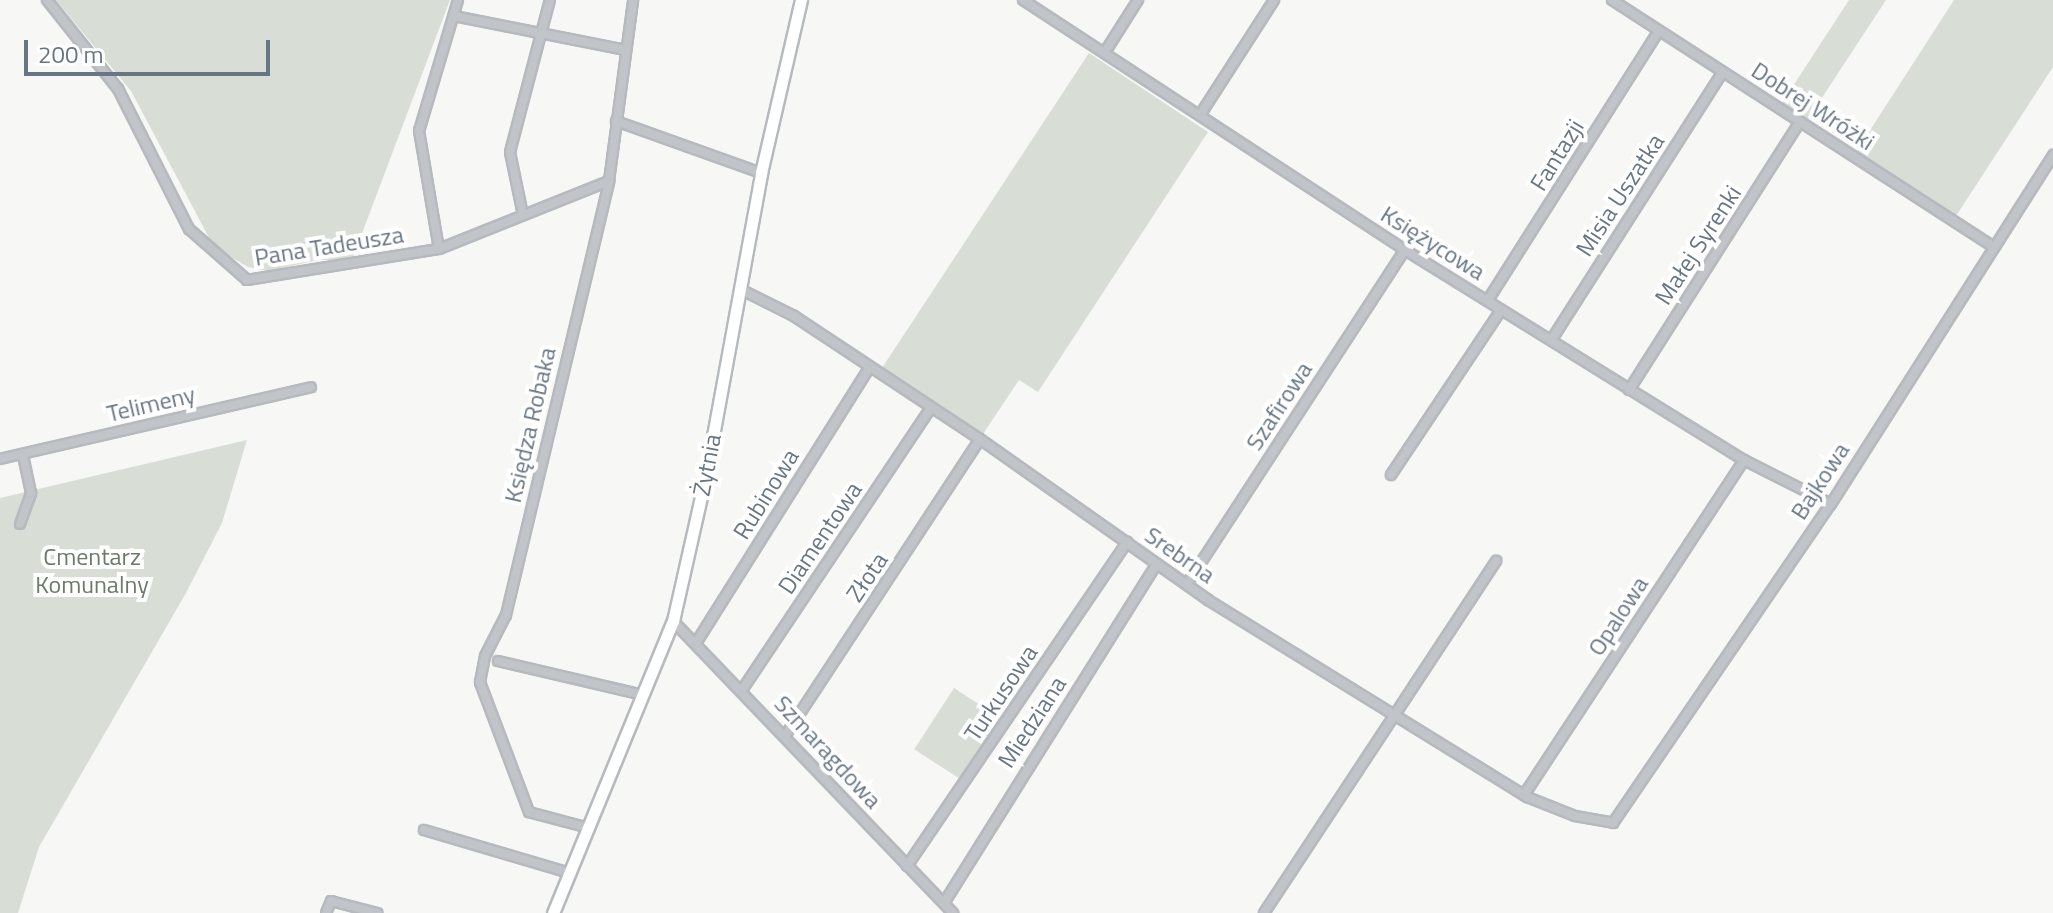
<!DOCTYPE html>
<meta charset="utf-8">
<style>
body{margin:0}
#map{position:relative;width:2053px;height:913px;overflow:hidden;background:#f7f7f5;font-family:"Titillium Web",sans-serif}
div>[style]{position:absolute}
.green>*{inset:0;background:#d8ded6;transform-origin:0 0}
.roads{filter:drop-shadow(2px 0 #b6babe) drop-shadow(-2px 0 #b6babe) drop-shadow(0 2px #b6babe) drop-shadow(0 -2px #b6babe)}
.street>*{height:8px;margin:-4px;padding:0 4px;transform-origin:4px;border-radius:4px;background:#c1c4c8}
.secondary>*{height:11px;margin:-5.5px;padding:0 5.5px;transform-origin:5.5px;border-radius:5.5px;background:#fff}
span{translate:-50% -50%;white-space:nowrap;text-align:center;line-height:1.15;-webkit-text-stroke:8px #fff;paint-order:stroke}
.street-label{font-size:24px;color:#687684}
.park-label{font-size:24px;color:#6a7b67}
.scale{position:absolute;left:24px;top:40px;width:246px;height:36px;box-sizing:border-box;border:4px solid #687684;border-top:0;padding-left:10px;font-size:24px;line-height:28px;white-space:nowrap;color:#687684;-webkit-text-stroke:6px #fff;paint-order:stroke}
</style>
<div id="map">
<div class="green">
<div style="clip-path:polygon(56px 0,450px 0,352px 260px,318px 260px,268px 271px,248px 267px,214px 247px,131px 91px)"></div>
<div style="clip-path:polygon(1849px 0,1886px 0,1808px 119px,1782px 103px)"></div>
<div style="clip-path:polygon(1954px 0,2053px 0,2053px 67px,1954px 219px,1856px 152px)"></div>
<div style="clip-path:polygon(1089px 53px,1208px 132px,1038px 392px,1019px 380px,983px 434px,882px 368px)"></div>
<div style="clip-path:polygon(247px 440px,222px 523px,186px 593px,39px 847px,18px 913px,0 913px,0 498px)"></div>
<div style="left:954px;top:688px;width:59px;height:73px;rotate:33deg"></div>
</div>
<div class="roads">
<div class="street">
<div style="left:47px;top:0;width:114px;rotate:51.4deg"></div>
<div style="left:118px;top:89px;width:157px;rotate:63.1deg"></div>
<div style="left:189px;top:229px;width:77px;rotate:41.3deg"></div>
<div style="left:247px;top:280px;width:194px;rotate:-9.2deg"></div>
<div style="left:439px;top:249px;width:183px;rotate:-21.8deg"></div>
<div style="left:1023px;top:0;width:457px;rotate:33.2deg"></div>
<div style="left:1405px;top:250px;width:399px;rotate:31.8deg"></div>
<div style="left:1744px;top:460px;width:97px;rotate:26.8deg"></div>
<div style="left:1612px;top:0;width:453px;rotate:32.9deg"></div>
<div style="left:454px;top:16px;width:175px;rotate:11.2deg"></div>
<div style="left:1105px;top:52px;width:62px;rotate:-57.6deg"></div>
<div style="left:1200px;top:115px;width:137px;rotate:-57.2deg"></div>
<div style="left:616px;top:121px;width:154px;rotate:19.7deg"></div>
<div style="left:523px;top:215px;width:64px;rotate:-101.7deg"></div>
<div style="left:510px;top:152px;width:157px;rotate:-75.3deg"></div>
<div style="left:439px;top:249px;width:120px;rotate:-99.6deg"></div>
<div style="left:419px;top:131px;width:137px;rotate:-73.4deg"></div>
<div style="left:740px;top:289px;width:60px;rotate:26.6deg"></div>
<div style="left:794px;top:316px;width:223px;rotate:33.5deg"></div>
<div style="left:980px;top:439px;width:279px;rotate:35.2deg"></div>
<div style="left:1208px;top:600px;width:375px;rotate:31.7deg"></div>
<div style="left:1527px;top:797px;width:52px;rotate:21.6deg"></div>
<div style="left:1575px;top:816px;width:39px;rotate:10deg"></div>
<div style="left:1613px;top:823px;width:386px;rotate:-55.7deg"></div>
<div style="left:1831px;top:504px;width:414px;rotate:-57.5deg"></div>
<div style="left:1488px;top:300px;width:319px;rotate:-57.6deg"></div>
<div style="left:1552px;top:339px;width:317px;rotate:-57.4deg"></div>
<div style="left:1629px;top:390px;width:318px;rotate:-57.5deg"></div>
<div style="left:0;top:459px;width:319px;rotate:-13deg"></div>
<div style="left:1391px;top:475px;width:198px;rotate:-56.3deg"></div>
<div style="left:20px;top:524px;width:33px;rotate:-70deg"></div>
<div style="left:31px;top:493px;width:40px;rotate:-102deg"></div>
<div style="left:1187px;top:584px;width:399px;rotate:-56.9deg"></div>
<div style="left:673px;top:621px;width:405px;rotate:46.2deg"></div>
<div style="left:696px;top:643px;width:326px;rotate:-57.8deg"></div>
<div style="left:498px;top:661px;width:149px;rotate:13.2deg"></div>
<div style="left:742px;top:690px;width:339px;rotate:-56.2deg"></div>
<div style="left:785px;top:736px;width:355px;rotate:-56.7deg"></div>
<div style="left:1524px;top:795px;width:401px;rotate:-56.7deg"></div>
<div style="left:589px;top:828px;width:62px;rotate:-165.1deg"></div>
<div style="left:529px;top:812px;width:139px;rotate:-110.7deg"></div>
<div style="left:480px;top:682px;width:26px;rotate:-79deg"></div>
<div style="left:485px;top:656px;width:46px;rotate:-62.9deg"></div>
<div style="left:506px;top:615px;width:446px;rotate:-76.6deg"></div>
<div style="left:609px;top:181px;width:183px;rotate:-82.4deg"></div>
<div style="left:424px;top:830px;width:152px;rotate:16.4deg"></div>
<div style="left:907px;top:866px;width:392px;rotate:-55.8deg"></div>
<div style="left:944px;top:903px;width:400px;rotate:-57.9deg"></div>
<div style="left:326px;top:913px;width:13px;rotate:-67deg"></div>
<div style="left:331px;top:901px;width:48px;rotate:14.6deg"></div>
<div style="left:1264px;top:913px;width:422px;rotate:-56.6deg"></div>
</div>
<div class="secondary">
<div style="left:553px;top:913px;width:316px;rotate:-67.7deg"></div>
<div style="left:673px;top:621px;width:151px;rotate:-77.3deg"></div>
<div style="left:706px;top:474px;width:306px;rotate:-79.6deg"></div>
<div style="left:761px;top:173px;width:178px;rotate:-77deg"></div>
</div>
</div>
<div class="street-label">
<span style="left:1813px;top:106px;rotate:33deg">Dobrej Wróżki</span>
<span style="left:1557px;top:155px;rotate:-58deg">Fantazji</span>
<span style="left:1620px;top:195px;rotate:-57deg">Misia Uszatka</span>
<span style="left:1433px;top:243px;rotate:32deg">Księżycowa</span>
<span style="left:1698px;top:245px;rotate:-57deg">Małej Syrenki</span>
<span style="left:329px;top:246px;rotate:-9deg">Pana Tadeusza</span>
<span style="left:151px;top:404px;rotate:-13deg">Telimeny</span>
<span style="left:1279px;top:406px;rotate:-57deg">Szafirowa</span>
<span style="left:530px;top:425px;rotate:-77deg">Księdza Robaka</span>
<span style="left:707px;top:465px;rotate:-79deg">Żytnia</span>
<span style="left:1820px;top:481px;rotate:-57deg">Bajkowa</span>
<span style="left:766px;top:494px;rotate:-58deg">Rubinowa</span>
<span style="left:820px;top:538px;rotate:-56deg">Diamentowa</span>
<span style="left:1180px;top:555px;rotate:35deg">Srebrna</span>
<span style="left:867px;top:577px;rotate:-56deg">Złota</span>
<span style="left:1618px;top:616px;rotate:-57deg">Opalowa</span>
<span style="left:1001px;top:693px;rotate:-56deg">Turkusowa</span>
<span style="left:1032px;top:722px;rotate:-57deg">Miedziana</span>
<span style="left:828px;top:752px;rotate:47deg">Szmaragdowa</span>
</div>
<div class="park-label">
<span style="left:92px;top:571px">Cmentarz<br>Komunalny</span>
</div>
<div class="scale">200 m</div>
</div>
